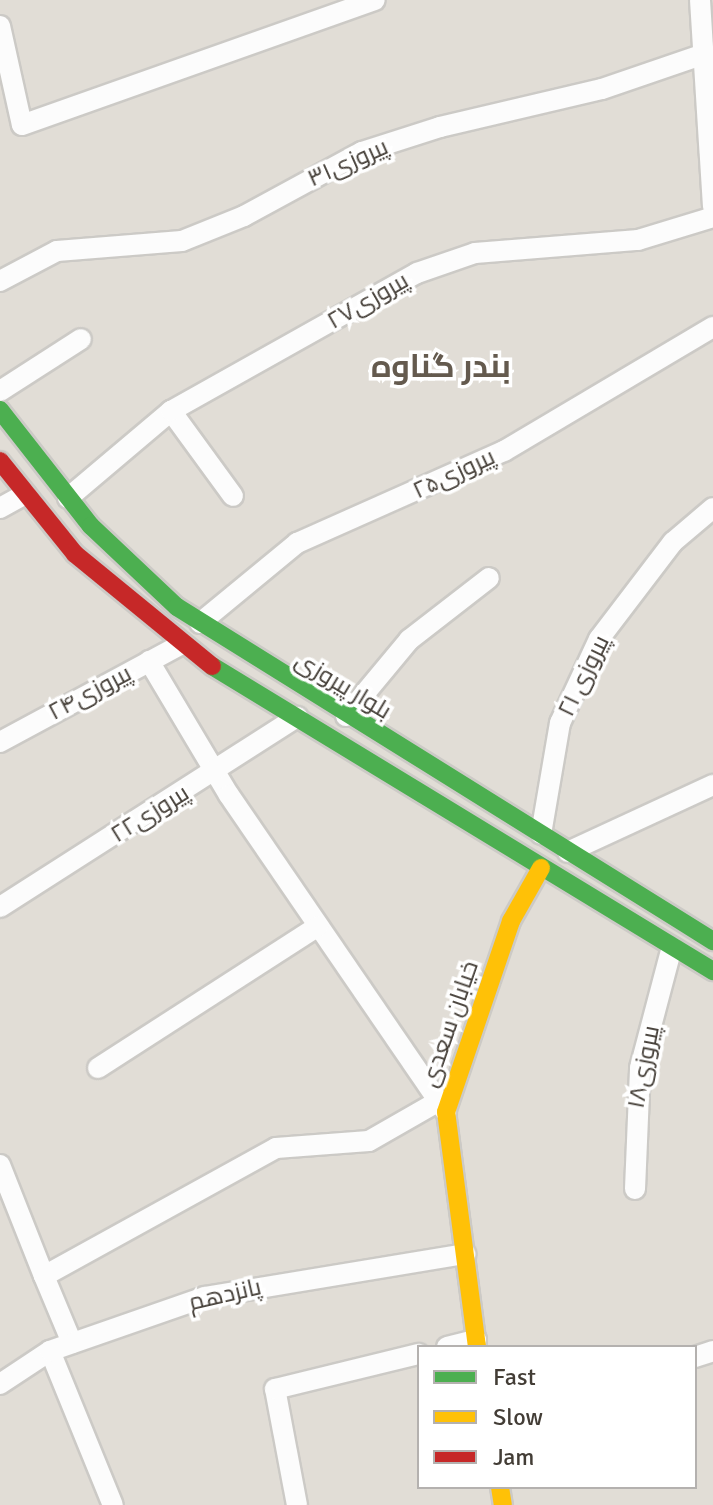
<!DOCTYPE html>
<meta charset="utf-8">
<style>
body{margin:0}
#map{position:relative;width:713px;height:1505px;overflow:hidden;background:#eeece9;font-family:Signika,Cairo,sans-serif}
div>[style]{position:absolute}
.residential>*{inset:0;background:#e1ddd6}
.roads{filter:drop-shadow(2px 0 #cccac6) drop-shadow(-2px 0 #cccac6) drop-shadow(0 2px #cccac6) drop-shadow(0 -2px #cccac6)}
.street>*{height:20px;margin:-10px;padding:0 10px;transform-origin:10px;border-radius:10px;background:#fcfcfc}
.fast>*{height:18px;margin:-9px;padding:0 9px;transform-origin:9px;border-radius:9px;background:#4caf50}
.slow>*{height:18px;margin:-9px;padding:0 9px;transform-origin:9px;border-radius:9px;background:#ffc107}
.jam>*{height:18px;margin:-9px;padding:0 9px;transform-origin:9px;border-radius:9px;background:#c62828}
span{translate:-50% -50%;white-space:nowrap;text-align:center;line-height:1.15;-webkit-text-stroke:7px #fff;paint-order:stroke}
.street-label{font-size:24px;color:#433d36}
.district-label{font-size:32px;color:#645a4e;font-weight:700}
.legend{position:absolute;left:417px;top:1345px;width:280px;height:144px;box-sizing:border-box;background:#fff;border:2px solid #b4b1af;margin:0;padding:10px 14px;list-style:none;font-size:24px;color:#433d36}
.legend li{display:flex;align-items:center;gap:16px;height:40px}
.legend b{width:40px;border:2px solid #b4b1af}
</style>
<div id="map">
<div class="residential">
<div style="clip-path:polygon(evenodd,0 0,713px 0,713px 1505px,0 1505px,0 0,419px 1347px,695px 1347px,695px 1487px,419px 1487px,419px 1347px)"></div>
</div>
<div class="roads">
<div class="street">
<div style="left:700px;top:0;width:207px;rotate:86.4deg"></div>
<div style="left:0;top:26px;width:101px;rotate:77.5deg"></div>
<div style="left:22px;top:125px;width:374px;rotate:-19.5deg"></div>
<div style="left:0;top:281px;width:64px;rotate:-27.8deg"></div>
<div style="left:57px;top:251px;width:125px;rotate:-4.6deg"></div>
<div style="left:182px;top:241px;width:67px;rotate:-22deg"></div>
<div style="left:244px;top:216px;width:134px;rotate:-28.5deg"></div>
<div style="left:362px;top:152px;width:82px;rotate:-17.8deg"></div>
<div style="left:440px;top:127px;width:166px;rotate:-13.2deg"></div>
<div style="left:602px;top:89px;width:108px;rotate:-18.9deg"></div>
<div style="left:0;top:391px;width:96px;rotate:-32.7deg"></div>
<div style="left:171px;top:411px;width:105px;rotate:53.9deg"></div>
<div style="left:68px;top:498px;width:135px;rotate:-40.2deg"></div>
<div style="left:171px;top:411px;width:282px;rotate:-29.3deg"></div>
<div style="left:417px;top:273px;width:61px;rotate:-19deg"></div>
<div style="left:475px;top:253px;width:164px;rotate:-4.6deg"></div>
<div style="left:638px;top:240px;width:78px;rotate:-17deg"></div>
<div style="left:0;top:508px;width:29px;rotate:-29deg"></div>
<div style="left:200px;top:623px;width:126px;rotate:-39.5deg"></div>
<div style="left:297px;top:543px;width:227px;rotate:-24deg"></div>
<div style="left:504px;top:451px;width:243px;rotate:-30.7deg"></div>
<div style="left:149px;top:661px;width:156px;rotate:59.2deg"></div>
<div style="left:229px;top:795px;width:384px;rotate:55.6deg"></div>
<div style="left:346px;top:716px;width:99px;rotate:-50.3deg"></div>
<div style="left:409px;top:640px;width:101px;rotate:-37.8deg"></div>
<div style="left:0;top:742px;width:204px;rotate:-28.3deg"></div>
<div style="left:541px;top:834px;width:113px;rotate:-80.3deg"></div>
<div style="left:560px;top:723px;width:93px;rotate:-65.1deg"></div>
<div style="left:599px;top:639px;width:122px;rotate:-52.7deg"></div>
<div style="left:673px;top:542px;width:52px;rotate:-40.4deg"></div>
<div style="left:568px;top:852px;width:160px;rotate:-24.8deg"></div>
<div style="left:0;top:907px;width:353px;rotate:-32.6deg"></div>
<div style="left:98px;top:1068px;width:262px;rotate:-32.8deg"></div>
<div style="left:0;top:1165px;width:119px;rotate:68.4deg"></div>
<div style="left:635px;top:1189px;width:121px;rotate:-87.6deg"></div>
<div style="left:640px;top:1068px;width:125px;rotate:-75.2deg"></div>
<div style="left:72px;top:1343px;width:73px;rotate:-112.7deg"></div>
<div style="left:44px;top:1276px;width:265px;rotate:-28.9deg"></div>
<div style="left:276px;top:1148px;width:93px;rotate:-4.3deg"></div>
<div style="left:369px;top:1141px;width:78px;rotate:-29.8deg"></div>
<div style="left:447px;top:1347px;width:30px;rotate:-14deg"></div>
<div style="left:50px;top:1351px;width:166px;rotate:67.8deg"></div>
<div style="left:695px;top:1357px;width:19px;rotate:-18deg"></div>
<div style="left:0;top:1384px;width:60px;rotate:-33.4deg"></div>
<div style="left:50px;top:1351px;width:164px;rotate:-19.2deg"></div>
<div style="left:205px;top:1297px;width:264px;rotate:-9.4deg"></div>
<div style="left:297px;top:1505px;width:118px;rotate:-100.7deg"></div>
<div style="left:275px;top:1389px;width:148px;rotate:-13.7deg"></div>
</div>
<div class="fast">
<div style="left:0;top:410px;width:147px;rotate:51.9deg"></div>
<div style="left:91px;top:526px;width:118px;rotate:43.3deg"></div>
<div style="left:177px;top:607px;width:632px;rotate:31.93deg"></div>
<div style="left:212px;top:666px;width:587px;rotate:31.33deg"></div>
</div>
<div class="slow">
<div style="left:477px;top:1347px;width:237px;rotate:-97.5deg"></div>
<div style="left:446px;top:1112px;width:202px;rotate:-71.2deg"></div>
<div style="left:511px;top:921px;width:61px;rotate:-60.5deg"></div>
<div style="left:500px;top:1487px;width:18px;rotate:81deg"></div>
</div>
<div class="jam">
<div style="left:0;top:461px;width:119px;rotate:51.1deg"></div>
<div style="left:75px;top:554px;width:177px;rotate:39.3deg"></div>
</div>
</div>
<div class="street-label">
<span style="left:348px;top:163px;rotate:-24deg">پیروزی۳۱</span>
<span style="left:368px;top:301px;rotate:-30deg">پیروزی۲۷</span>
<span style="left:454px;top:474px;rotate:-25deg">پیروزی۲۵</span>
<span style="left:584px;top:676px;rotate:-64deg">پیروزی ۲۱</span>
<span style="left:343px;top:686px;rotate:31deg">بلوار پیروزی</span>
<span style="left:90px;top:693px;rotate:-28deg">پیروزی۲۴</span>
<span style="left:150px;top:814px;rotate:-32deg">پیروزی۲۲</span>
<span style="left:450px;top:1024px;rotate:-71deg">خیابان سعدی</span>
<span style="left:644px;top:1067px;rotate:-79deg">پیروزی۱۸</span>
<span style="left:225px;top:1295px;rotate:-13deg">پانزدهم</span>
</div>
<div class="district-label">
<span style="left:441px;top:367px">بندر گناوه</span>
</div>
<ul class="legend">
<li><b style="height:10px;background:#4caf50"></b>Fast</li>
<li><b style="height:10px;background:#ffc107"></b>Slow</li>
<li><b style="height:10px;background:#c62828"></b>Jam</li>
</ul>
</div>
